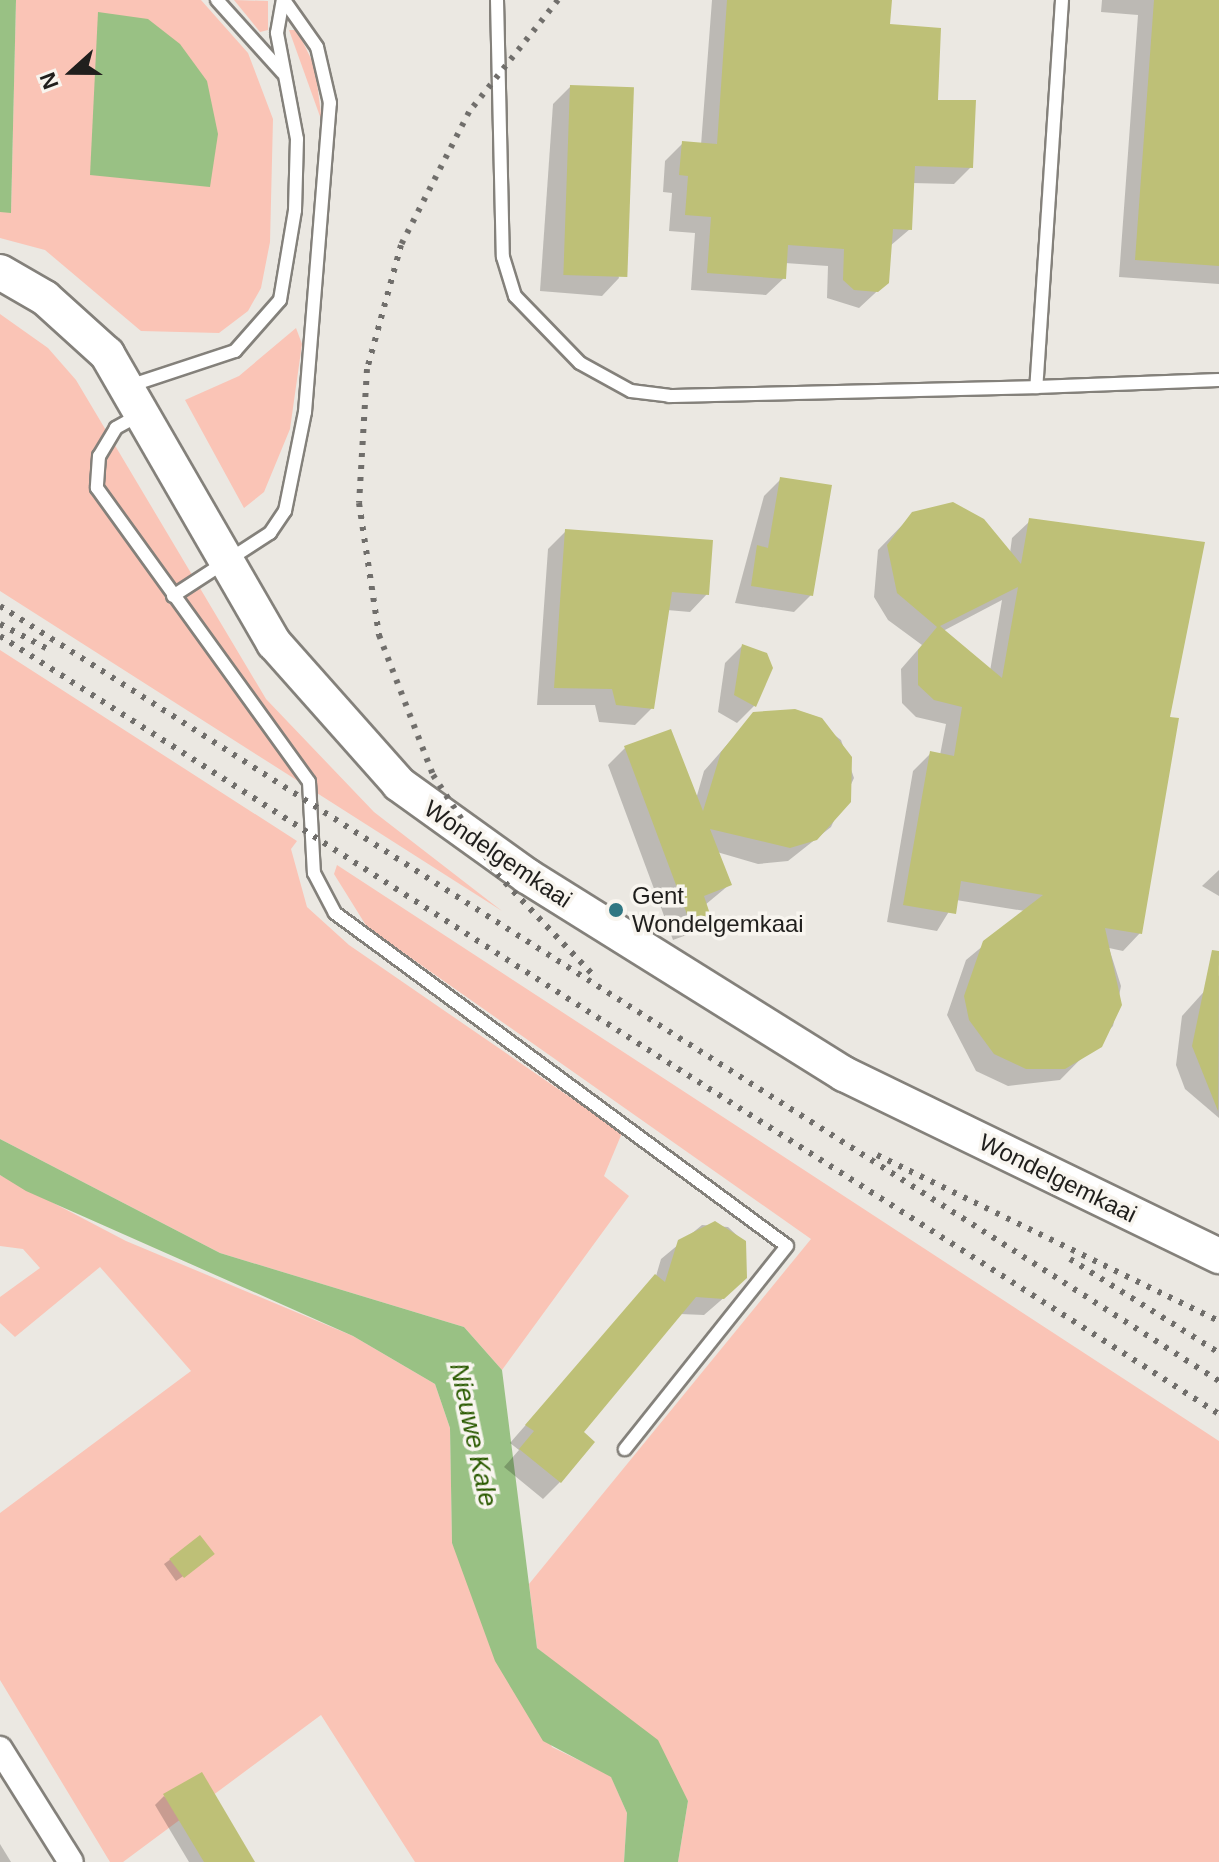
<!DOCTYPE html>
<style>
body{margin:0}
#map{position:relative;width:1219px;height:1862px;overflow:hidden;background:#ebe8e2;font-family:Arial,sans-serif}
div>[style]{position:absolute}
.green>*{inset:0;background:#fac4b6}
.water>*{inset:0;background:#99c184}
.shadow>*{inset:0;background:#0003}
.building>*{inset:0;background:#bec077;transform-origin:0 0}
.roads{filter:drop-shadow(2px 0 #84817b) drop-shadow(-2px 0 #84817b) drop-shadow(0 2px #84817b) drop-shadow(0 -2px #84817b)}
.lane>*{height:12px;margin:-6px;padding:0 6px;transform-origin:6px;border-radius:6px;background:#fff}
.street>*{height:24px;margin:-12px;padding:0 12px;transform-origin:12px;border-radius:12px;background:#fff}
.secondary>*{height:34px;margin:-17px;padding:0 17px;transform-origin:17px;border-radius:17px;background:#fff}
.rail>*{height:6px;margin-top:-3px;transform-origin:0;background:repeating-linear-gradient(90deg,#706e6b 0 4px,transparent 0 12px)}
.dots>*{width:22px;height:22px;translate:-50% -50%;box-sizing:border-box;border:4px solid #f8f5ef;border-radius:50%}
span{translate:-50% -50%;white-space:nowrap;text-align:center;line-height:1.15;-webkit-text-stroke:7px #f8f5ef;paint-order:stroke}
.street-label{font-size:24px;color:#201f1d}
.poi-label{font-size:24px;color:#201f1d}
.left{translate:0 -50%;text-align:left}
.water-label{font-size:26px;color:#2a5a00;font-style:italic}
.north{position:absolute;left:32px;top:32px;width:80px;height:80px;-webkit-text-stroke:6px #f8f5ef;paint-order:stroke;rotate:249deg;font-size:22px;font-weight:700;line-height:32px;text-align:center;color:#201f1d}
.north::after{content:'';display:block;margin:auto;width:28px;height:36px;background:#201f1d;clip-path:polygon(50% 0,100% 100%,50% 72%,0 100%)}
</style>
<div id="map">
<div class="green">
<div style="clip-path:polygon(16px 0,201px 0,248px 53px,273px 119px,270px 242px,261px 288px,248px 311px,219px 333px,141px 331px,45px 250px,0 238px,0 212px,11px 212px)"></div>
<div style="clip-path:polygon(234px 0,268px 1px,268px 30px,260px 32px)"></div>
<div style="clip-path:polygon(289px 30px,297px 30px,315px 67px,322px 122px)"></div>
<div style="clip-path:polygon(0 314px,48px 348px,76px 380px,266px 699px,374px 812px,502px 911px,0 591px)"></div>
<div style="clip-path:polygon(296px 328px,302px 344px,290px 429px,264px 492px,244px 508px,185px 400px,239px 376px)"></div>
<div style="clip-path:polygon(0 650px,297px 841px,291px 849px,307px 907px,349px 945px,622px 1133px,604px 1176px,629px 1196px,502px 1370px,464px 1327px,220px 1253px,0 1139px)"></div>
<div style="clip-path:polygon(337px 865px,1219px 1441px,1219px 1862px,678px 1862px,688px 1801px,588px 1689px,537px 1648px,529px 1584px,811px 1239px,367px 927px,334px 874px)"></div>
<div style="clip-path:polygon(0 1175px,126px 1241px,353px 1336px,435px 1384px,450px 1428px,452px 1543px,552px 1747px,611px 1776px,627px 1813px,624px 1862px,415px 1862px,321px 1715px,123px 1862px,110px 1862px,0 1680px,0 1513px,191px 1371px,100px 1267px,15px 1337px,0 1323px,0 1297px,40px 1268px,23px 1249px,0 1246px)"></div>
</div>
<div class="water">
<div style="clip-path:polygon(0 0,16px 0,11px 213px,0 212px)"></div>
<div style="clip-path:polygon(98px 12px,148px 19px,180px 44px,207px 81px,218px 134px,210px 187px,90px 175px)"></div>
<div style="clip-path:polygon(0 1139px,220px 1253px,464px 1327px,502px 1370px,537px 1648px,658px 1740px,688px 1801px,678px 1862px,624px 1862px,627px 1813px,611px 1777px,543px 1741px,495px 1661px,452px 1543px,450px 1428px,435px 1384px,353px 1336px,26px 1191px,0 1175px)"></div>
</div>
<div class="shadow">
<div style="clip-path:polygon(712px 0,890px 0,888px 25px,971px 167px,954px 184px,912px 183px,910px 229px,890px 246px,887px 282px,859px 308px,827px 298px,828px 266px,785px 263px,784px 278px,766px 295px,691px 290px,695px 233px,669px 231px,672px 193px,663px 192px,665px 161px,683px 143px,701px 145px)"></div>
<div style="clip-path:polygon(1102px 0,1219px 0,1219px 284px,1119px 277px,1138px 15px,1101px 12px)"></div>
<div style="clip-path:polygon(570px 87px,619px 278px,602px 296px,540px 291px,553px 104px)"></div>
<div style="clip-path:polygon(781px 479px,811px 595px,794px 612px,735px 603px,764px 496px)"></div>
<div style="clip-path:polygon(evenodd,913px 514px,1010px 553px,1012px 538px,1030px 521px,1168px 719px,1140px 933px,1123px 951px,1109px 948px,1121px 986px,1113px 1026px,1060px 1080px,1008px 1086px,976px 1071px,947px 1015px,966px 960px,1025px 911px,956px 900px,937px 931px,887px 922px,913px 771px,930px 754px,940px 755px,946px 724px,916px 717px,902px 703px,901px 669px,922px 645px,888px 620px,874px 597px,878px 550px,913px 514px,1002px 600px,990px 671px,943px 631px,1002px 600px)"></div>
<div style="clip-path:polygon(565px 532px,707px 594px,690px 612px,667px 610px,652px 708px,635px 725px,599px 722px,595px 705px,537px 705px,548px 549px)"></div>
<div style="clip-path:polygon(742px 646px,754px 706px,737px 723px,718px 712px,725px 663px)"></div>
<div style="clip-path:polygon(754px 714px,807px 714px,841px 740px,854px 778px,831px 827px,788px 861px,758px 864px,717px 852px,729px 885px,705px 905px,709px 916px,692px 933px,673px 940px,608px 765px,625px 748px,696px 799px,704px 771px)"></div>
<div style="clip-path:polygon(1219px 870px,1219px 896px,1202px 886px)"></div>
<div style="clip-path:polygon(1219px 975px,1219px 1118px,1185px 1089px,1176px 1065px,1182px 1016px)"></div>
<div style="clip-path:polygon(702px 1225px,728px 1227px,744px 1242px,727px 1295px,704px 1315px,680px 1314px,581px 1432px,560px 1482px,543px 1499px,504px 1467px,519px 1450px,510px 1443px,656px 1276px,661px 1259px)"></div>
<div style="clip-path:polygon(200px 1538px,208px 1559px,176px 1581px,164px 1564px)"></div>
<div style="clip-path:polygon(164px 1796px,250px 1862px,189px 1862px,155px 1805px)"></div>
<div style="clip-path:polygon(0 1844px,11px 1862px,0 1862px)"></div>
</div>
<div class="building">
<div style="clip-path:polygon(727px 0,892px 0,890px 24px,941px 28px,938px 100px,976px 100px,973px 168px,915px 166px,912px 230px,893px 229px,889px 283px,878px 292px,854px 290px,843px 280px,844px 249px,788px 245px,786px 279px,707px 273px,711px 217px,685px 215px,688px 176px,679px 175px,682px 141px,717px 144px)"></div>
<div style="clip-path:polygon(1154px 0,1219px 0,1219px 266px,1135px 260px)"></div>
<div style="left:570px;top:85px;width:64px;height:190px;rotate:2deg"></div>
<div style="clip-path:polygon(780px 477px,832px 485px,813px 596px,751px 586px,757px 545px,768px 548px)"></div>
<div style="clip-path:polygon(evenodd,953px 502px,984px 519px,1021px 564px,1029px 518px,1205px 542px,1170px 717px,1179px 718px,1142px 934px,1105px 928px,1122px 1005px,1102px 1047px,1065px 1069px,1026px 1069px,994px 1054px,969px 1020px,964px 996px,983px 941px,1043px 895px,961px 881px,956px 914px,903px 905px,930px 751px,954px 756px,962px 707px,934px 700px,918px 685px,918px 650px,937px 627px,897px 593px,887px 545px,912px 512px,953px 502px,1018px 587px,1002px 678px,940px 626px,1018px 587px)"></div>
<div style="clip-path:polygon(565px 529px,713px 540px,709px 595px,672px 592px,654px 709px,616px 705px,612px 689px,554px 688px)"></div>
<div style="clip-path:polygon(742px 644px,767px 653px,773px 668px,756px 707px,734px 695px)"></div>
<div style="clip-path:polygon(753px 712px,795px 709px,822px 718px,852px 757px,851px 802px,817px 840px,790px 848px,710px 829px,732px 885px,704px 896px,711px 917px,691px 925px,624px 746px,671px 729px,703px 811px,721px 752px)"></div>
<div style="clip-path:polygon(1212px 950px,1219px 951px,1218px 1111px,1192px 1046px)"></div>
<div style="clip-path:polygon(715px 1221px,746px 1241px,747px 1278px,724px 1299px,696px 1297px,584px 1432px,595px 1442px,561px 1483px,519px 1449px,534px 1431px,525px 1425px,655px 1274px,665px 1282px,678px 1240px)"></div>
<div style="left:200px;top:1535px;width:24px;height:39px;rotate:52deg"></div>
<div style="clip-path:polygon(202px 1772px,255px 1862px,204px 1862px,163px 1794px)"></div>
</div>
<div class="roads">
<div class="lane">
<div style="left:217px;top:0;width:98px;rotate:47.9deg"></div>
<div style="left:497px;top:0;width:257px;rotate:88.7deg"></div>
<div style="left:503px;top:257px;width:41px;rotate:72.9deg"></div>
<div style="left:515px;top:296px;width:93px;rotate:45.9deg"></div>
<div style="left:580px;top:363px;width:58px;rotate:28.8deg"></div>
<div style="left:631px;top:391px;width:38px;rotate:7deg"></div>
<div style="left:669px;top:396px;width:367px;rotate:-1.4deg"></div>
<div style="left:1062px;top:0;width:388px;rotate:93.8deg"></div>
<div style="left:1036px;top:387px;width:183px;rotate:-2.2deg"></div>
<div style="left:129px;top:386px;width:112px;rotate:-18.3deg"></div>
<div style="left:235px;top:351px;width:68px;rotate:-48.6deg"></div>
<div style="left:280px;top:300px;width:91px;rotate:-80.5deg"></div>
<div style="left:295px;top:210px;width:71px;rotate:-88.4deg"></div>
<div style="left:297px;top:139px;width:108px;rotate:-100.7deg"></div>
<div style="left:277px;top:33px;width:34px;rotate:-80deg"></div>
<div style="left:141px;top:414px;width:29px;rotate:151deg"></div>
<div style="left:116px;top:428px;width:33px;rotate:121deg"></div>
<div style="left:99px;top:456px;width:32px;rotate:94deg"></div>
<div style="left:97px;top:488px;width:362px;rotate:54.2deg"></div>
<div style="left:309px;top:782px;width:91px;rotate:86.9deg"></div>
<div style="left:314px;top:873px;width:45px;rotate:62.3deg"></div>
<div style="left:335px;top:913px;width:561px;rotate:36.38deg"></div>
<div style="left:787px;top:1246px;width:260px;rotate:128.6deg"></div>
<div style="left:173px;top:596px;width:116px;rotate:-33deg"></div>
<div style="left:270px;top:533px;width:27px;rotate:-56deg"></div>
<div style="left:285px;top:511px;width:101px;rotate:-78.6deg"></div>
<div style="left:305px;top:412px;width:310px;rotate:-85.4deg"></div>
<div style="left:330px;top:103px;width:57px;rotate:-103.1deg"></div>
<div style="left:317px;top:47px;width:57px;rotate:-125.1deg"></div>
</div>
<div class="street">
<div style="left:0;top:1749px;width:133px;rotate:57.9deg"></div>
</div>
<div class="secondary">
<div style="left:0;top:272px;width:52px;rotate:30deg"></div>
<div style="left:45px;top:298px;width:84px;rotate:42.1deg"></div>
<div style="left:107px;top:354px;width:334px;rotate:60deg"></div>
<div style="left:274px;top:643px;width:188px;rotate:48.4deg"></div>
<div style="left:399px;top:784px;width:158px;rotate:35.7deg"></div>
<div style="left:527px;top:876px;width:374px;rotate:32deg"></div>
<div style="left:844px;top:1074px;width:417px;rotate:25.9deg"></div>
</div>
</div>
<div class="rail">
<div style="left:558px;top:0;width:143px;rotate:128.5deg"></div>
<div style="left:469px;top:112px;width:149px;rotate:117.1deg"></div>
<div style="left:401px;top:245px;width:129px;rotate:105.3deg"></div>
<div style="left:367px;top:369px;width:134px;rotate:93.4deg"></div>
<div style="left:359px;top:503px;width:134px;rotate:81.4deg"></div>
<div style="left:379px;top:635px;width:150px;rotate:68.9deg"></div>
<div style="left:433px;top:775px;width:118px;rotate:57.1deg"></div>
<div style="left:497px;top:874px;width:142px;rotate:46.4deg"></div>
<div style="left:0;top:606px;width:1445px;rotate:32.45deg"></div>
<div style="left:0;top:624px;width:52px;rotate:27.6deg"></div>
<div style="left:0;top:636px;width:1446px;rotate:32.55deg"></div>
<div style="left:877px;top:1155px;width:380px;rotate:25.9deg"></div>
<div style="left:1070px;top:1259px;width:176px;rotate:32.2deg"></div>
</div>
<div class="dots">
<div style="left:616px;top:910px;background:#307783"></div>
</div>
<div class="street-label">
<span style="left:498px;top:854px;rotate:34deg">Wondelgemkaai</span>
<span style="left:1058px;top:1178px;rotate:26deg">Wondelgemkaai</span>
</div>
<div class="poi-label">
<span class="left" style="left:632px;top:910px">Gent<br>Wondelgemkaai</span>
</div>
<div class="water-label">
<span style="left:473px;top:1435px;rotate:78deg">Nieuwe Kale</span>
</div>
<div class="north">N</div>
</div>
